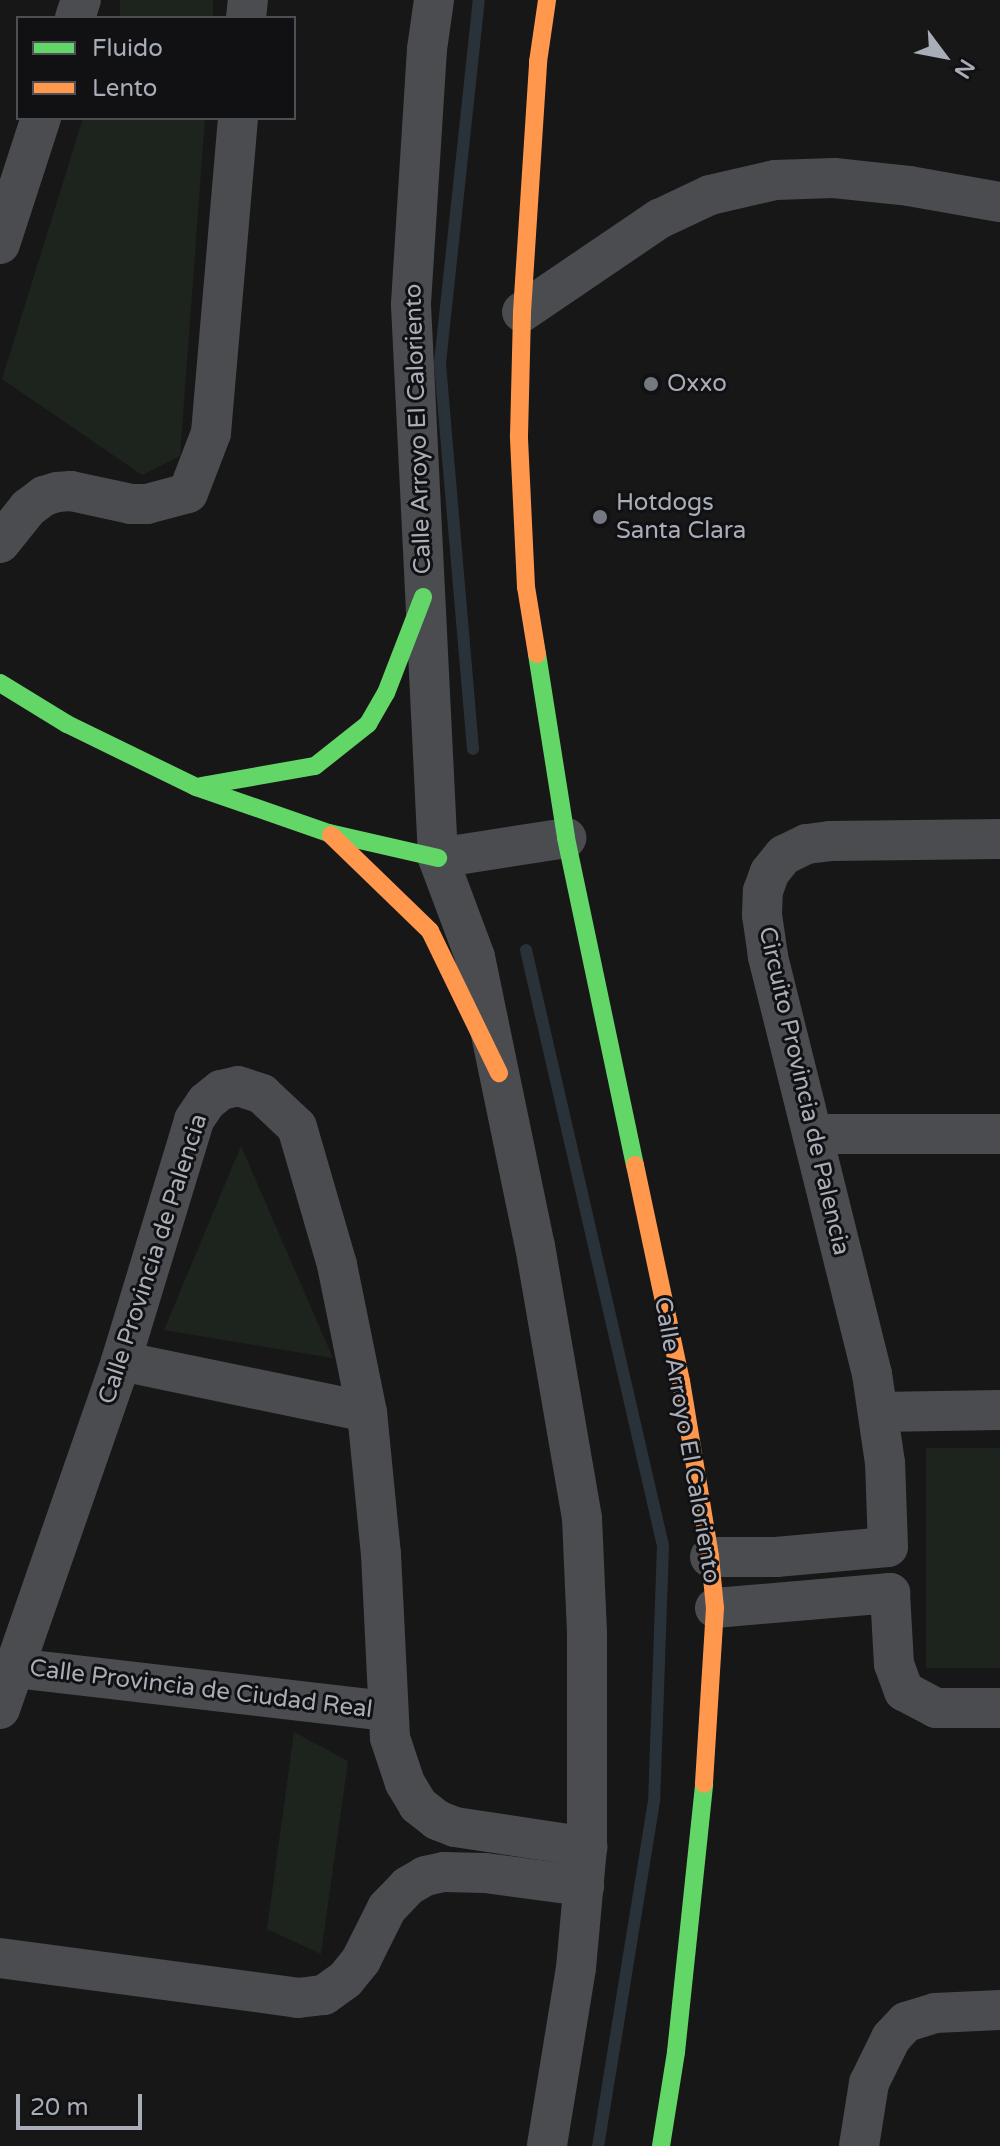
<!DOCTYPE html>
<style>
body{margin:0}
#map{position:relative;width:1000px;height:2146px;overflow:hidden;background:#171717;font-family:"Varela Round",sans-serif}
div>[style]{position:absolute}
.green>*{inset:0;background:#1d241e;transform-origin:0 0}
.stream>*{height:12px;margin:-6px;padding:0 6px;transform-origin:6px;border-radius:6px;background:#2a3239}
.street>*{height:40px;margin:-20px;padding:0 20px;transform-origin:20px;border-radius:20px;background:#4b4c50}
.fast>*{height:18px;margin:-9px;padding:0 9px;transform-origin:9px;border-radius:9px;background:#63d668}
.slow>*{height:18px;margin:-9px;padding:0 9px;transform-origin:9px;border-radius:9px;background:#ff974d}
.dots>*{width:22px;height:22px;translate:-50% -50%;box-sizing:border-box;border:4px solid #111113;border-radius:50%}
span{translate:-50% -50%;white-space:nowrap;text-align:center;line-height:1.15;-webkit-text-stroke:6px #111113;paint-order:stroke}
.poi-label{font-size:24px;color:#a8adb8}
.left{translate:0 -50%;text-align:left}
.street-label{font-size:24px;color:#a8adb8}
.legend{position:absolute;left:16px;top:16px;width:280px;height:104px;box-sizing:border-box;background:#111113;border:2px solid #4d4f55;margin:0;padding:10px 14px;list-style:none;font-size:24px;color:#a8adb8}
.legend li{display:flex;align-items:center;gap:16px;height:40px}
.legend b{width:40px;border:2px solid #4d4f55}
.north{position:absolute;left:904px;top:16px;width:80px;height:80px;-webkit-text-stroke:6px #111113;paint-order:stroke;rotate:122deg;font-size:22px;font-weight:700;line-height:32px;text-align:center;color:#a8adb8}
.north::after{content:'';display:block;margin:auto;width:28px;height:36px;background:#a8adb8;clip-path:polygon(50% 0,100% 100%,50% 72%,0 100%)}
.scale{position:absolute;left:16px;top:2094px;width:126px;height:36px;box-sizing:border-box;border:4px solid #a8adb8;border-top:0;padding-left:10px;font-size:24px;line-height:28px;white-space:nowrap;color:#a8adb8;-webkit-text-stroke:6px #111113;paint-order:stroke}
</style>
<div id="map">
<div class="green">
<div style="left:120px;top:0;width:93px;height:19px"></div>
<div style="clip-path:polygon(83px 118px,205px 118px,180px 456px,142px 475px,2px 379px)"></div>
<div style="clip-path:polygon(241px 1146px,333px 1358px,164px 1330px)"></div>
<div style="left:1000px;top:1448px;width:220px;height:74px;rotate:90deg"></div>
<div style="clip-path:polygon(294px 1732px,348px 1761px,321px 1954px,267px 1929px)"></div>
</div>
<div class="stream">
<div style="left:473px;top:749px;width:387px;rotate:-94.9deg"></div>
<div style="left:440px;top:363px;width:365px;rotate:-83.9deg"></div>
<div style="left:526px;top:950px;width:612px;rotate:77.05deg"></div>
<div style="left:663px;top:1546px;width:255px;rotate:92deg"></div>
<div style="left:654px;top:1801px;width:350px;rotate:99.2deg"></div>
</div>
<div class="street">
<div style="left:434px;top:0;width:49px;rotate:98.1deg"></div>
<div style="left:427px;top:49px;width:256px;rotate:93.6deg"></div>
<div style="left:411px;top:305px;width:554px;rotate:87.2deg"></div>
<div style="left:438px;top:858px;width:106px;rotate:69.5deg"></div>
<div style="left:475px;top:957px;width:295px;rotate:78.3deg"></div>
<div style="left:535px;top:1246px;width:276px;rotate:80.2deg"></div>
<div style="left:582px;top:1518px;width:115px;rotate:87.5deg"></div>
<div style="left:587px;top:1633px;width:214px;rotate:90deg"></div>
<div style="left:587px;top:1847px;width:121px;rotate:95.2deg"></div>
<div style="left:576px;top:1968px;width:180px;rotate:99.3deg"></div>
<div style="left:75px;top:18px;width:19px;rotate:-72deg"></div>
<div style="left:246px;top:18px;width:18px;rotate:-84deg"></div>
<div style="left:0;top:244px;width:133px;rotate:-72deg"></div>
<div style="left:522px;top:312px;width:166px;rotate:-34.2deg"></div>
<div style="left:659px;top:219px;width:56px;rotate:-25.2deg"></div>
<div style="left:710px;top:195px;width:67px;rotate:-13deg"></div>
<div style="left:775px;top:180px;width:59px;rotate:-1.9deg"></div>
<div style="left:834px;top:178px;width:75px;rotate:6.1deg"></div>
<div style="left:909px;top:186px;width:92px;rotate:10deg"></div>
<div style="left:0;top:543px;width:45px;rotate:-51.3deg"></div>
<div style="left:28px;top:508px;width:20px;rotate:-37deg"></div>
<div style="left:44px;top:496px;width:14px;rotate:-17deg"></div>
<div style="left:57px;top:492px;width:14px;rotate:-4deg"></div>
<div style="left:71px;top:491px;width:61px;rotate:12.2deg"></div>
<div style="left:131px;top:504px;width:16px"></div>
<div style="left:147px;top:504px;width:42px;rotate:-15deg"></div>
<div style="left:188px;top:493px;width:64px;rotate:-69deg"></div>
<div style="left:211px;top:433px;width:316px;rotate:-85.1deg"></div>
<div style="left:438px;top:858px;width:130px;rotate:-8.9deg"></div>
<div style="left:813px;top:1134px;width:187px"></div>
<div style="left:121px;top:1361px;width:251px;rotate:11.7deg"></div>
<div style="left:878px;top:1412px;width:122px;rotate:-0.9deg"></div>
<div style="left:710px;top:1557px;width:66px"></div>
<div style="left:776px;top:1557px;width:112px;rotate:-5.1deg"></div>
<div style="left:888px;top:1547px;width:84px;rotate:-92deg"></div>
<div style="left:885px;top:1463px;width:90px;rotate:-98.3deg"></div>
<div style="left:872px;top:1374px;width:431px;rotate:-104deg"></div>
<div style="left:768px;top:956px;width:41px;rotate:-98.3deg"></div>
<div style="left:762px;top:915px;width:24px;rotate:-88deg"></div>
<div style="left:763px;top:891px;width:20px;rotate:-70deg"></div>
<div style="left:770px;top:872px;width:22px;rotate:-51deg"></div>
<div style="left:784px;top:855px;width:25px;rotate:-26deg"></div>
<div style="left:807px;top:844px;width:23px;rotate:-7deg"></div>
<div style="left:830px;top:841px;width:170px;rotate:-0.7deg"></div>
<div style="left:715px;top:1608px;width:176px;rotate:-4.9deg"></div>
<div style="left:890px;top:1593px;width:71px;rotate:86.8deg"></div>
<div style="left:894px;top:1664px;width:29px;rotate:70deg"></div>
<div style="left:904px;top:1691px;width:36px;rotate:28deg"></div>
<div style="left:936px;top:1708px;width:64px"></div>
<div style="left:15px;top:1668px;width:375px;rotate:6.6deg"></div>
<div style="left:0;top:1709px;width:368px;rotate:-70.8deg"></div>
<div style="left:121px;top:1361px;width:252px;rotate:-73.1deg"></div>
<div style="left:194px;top:1120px;width:22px;rotate:-56deg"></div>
<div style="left:206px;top:1102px;width:19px;rotate:-39deg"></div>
<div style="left:221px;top:1090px;width:17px;rotate:-13deg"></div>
<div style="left:238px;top:1086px;width:25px;rotate:18deg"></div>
<div style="left:262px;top:1094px;width:48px;rotate:43.3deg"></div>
<div style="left:297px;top:1127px;width:144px;rotate:73.8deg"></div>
<div style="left:337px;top:1265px;width:150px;rotate:78.5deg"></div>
<div style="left:367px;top:1412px;width:143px;rotate:84.4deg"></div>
<div style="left:381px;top:1554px;width:184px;rotate:87.2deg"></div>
<div style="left:390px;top:1738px;width:47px;rotate:71.6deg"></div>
<div style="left:405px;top:1783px;width:26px;rotate:59deg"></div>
<div style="left:418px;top:1805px;width:24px;rotate:38deg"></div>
<div style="left:437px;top:1820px;width:19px;rotate:21deg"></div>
<div style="left:455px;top:1827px;width:134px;rotate:8.6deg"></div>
<div style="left:0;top:1958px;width:301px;rotate:7.6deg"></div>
<div style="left:298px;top:1998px;width:26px;rotate:-7deg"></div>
<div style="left:324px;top:1995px;width:26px;rotate:-36deg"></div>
<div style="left:345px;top:1980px;width:26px;rotate:-51deg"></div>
<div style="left:361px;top:1960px;width:58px;rotate:-63.4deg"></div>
<div style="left:387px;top:1908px;width:30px;rotate:-46deg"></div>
<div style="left:408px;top:1886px;width:20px;rotate:-30deg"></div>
<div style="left:425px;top:1876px;width:19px;rotate:-12deg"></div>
<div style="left:444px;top:1872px;width:41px;rotate:1.4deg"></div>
<div style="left:485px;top:1873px;width:100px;rotate:7.5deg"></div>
<div style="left:859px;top:2146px;width:64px;rotate:-81deg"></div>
<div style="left:869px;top:2083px;width:50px;rotate:-63.9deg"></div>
<div style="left:891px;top:2038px;width:22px;rotate:-47deg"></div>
<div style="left:906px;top:2022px;width:30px;rotate:-17deg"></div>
<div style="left:935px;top:2013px;width:65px;rotate:-2.6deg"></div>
</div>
<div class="fast">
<div style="left:537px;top:654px;width:186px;rotate:81deg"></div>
<div style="left:566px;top:838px;width:334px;rotate:78.1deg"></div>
<div style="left:0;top:683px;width:79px;rotate:31.5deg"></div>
<div style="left:67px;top:724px;width:144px;rotate:26deg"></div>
<div style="left:196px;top:787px;width:141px;rotate:19.1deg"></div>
<div style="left:329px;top:833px;width:112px;rotate:12.9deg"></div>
<div style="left:201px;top:786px;width:116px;rotate:-10deg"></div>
<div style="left:315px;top:766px;width:68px;rotate:-38.4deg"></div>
<div style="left:368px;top:724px;width:36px;rotate:-60deg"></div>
<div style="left:386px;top:693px;width:103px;rotate:-68.9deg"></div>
<div style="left:661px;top:2146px;width:95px;rotate:-80.9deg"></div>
<div style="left:676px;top:2052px;width:269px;rotate:-84deg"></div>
</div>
<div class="slow">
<div style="left:537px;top:654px;width:68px;rotate:-99.3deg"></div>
<div style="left:526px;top:587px;width:151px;rotate:-92.7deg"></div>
<div style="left:519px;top:436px;width:124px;rotate:-88.6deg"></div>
<div style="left:522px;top:312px;width:251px;rotate:-86.3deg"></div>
<div style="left:538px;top:62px;width:63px;rotate:-81.7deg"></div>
<div style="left:331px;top:835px;width:138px;rotate:44.1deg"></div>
<div style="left:430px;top:931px;width:158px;rotate:64.1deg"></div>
<div style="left:635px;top:1165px;width:221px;rotate:78deg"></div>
<div style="left:681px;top:1381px;width:178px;rotate:80.6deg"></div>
<div style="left:710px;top:1557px;width:51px;rotate:84.4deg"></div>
<div style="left:715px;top:1608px;width:176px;rotate:93.6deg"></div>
</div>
<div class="dots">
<div style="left:651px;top:384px;background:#757880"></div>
<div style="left:600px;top:517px;background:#757880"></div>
</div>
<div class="poi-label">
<span class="left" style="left:667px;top:384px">Oxxo</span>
<span class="left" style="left:616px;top:517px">Hotdogs<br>Santa Clara</span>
</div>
<div class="street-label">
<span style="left:418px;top:429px;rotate:-92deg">Calle Arroyo El Caloriento</span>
<span style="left:804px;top:1091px;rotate:77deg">Circuito Provincia de Palencia</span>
<span style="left:153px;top:1259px;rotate:-72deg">Calle Provincia de Palencia</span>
<span style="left:687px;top:1440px;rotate:80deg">Calle Arroyo El Caloriento</span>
<span style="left:201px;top:1689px;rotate:7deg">Calle Provincia de Ciudad Real</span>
</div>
<ul class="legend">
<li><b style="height:10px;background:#63d668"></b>Fluido</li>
<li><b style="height:10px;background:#ff974d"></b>Lento</li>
</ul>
<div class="north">N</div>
<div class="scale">20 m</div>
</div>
